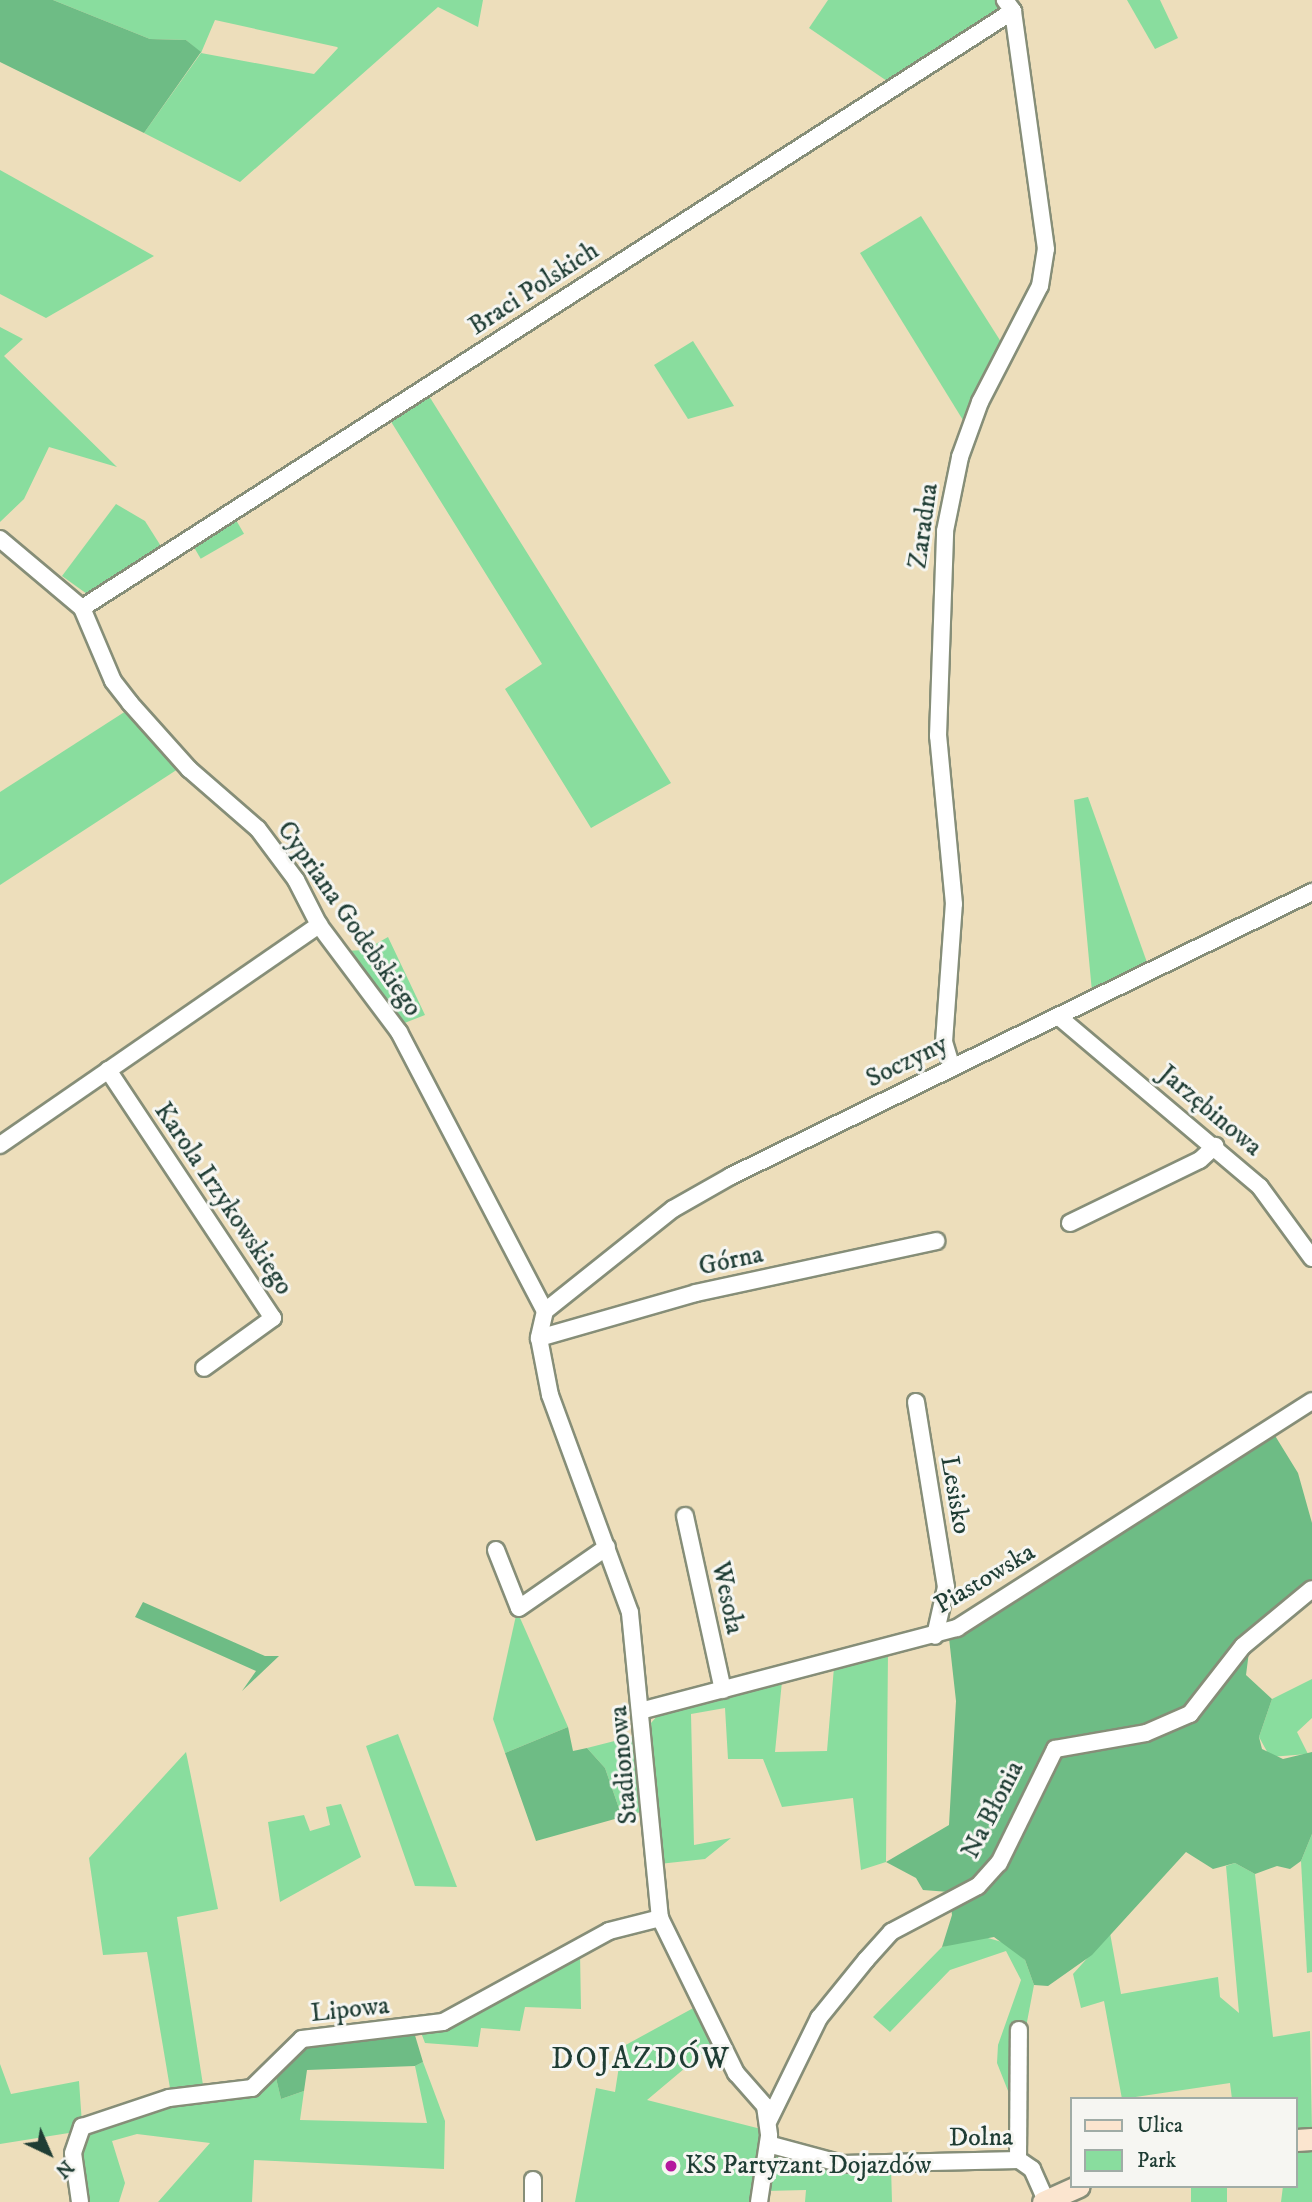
<!DOCTYPE html>
<meta charset="utf-8">
<style>
body{margin:0}
#map{position:relative;width:1312px;height:2202px;overflow:hidden;background:#eddebb;font-family:"IM FELL DW Pica",serif}
div>[style]{position:absolute}
.green>*{inset:0;background:#89dd9e;transform-origin:0 0}
.forest>*{inset:0;background:#6ebc85}
.roads{filter:drop-shadow(2px 0 #868e78) drop-shadow(-2px 0 #868e78) drop-shadow(0 2px #868e78) drop-shadow(0 -2px #868e78)}
.street>*{height:16px;margin:-8px;padding:0 8px;transform-origin:8px;border-radius:8px;background:#fff}
.secondary>*{height:21px;margin:-10.5px;padding:0 10.5px;transform-origin:10.5px;border-radius:10.5px;background:#fbe5cf}
.dots>*{width:19px;height:19px;translate:-50% -50%;box-sizing:border-box;border:4px solid #f6f6f2;border-radius:50%}
span{translate:-50% -50%;white-space:nowrap;text-align:center;line-height:1.15;-webkit-text-stroke:6px #f6f6f2;paint-order:stroke}
.street-label{font-size:26px;color:#1f3d34}
.poi-label{font-size:26px;color:#1f3d34}
.left{translate:0 -50%;text-align:left}
.quarter-label{font-size:30px;color:#1f3d34;letter-spacing:2px}
.legend{position:absolute;left:1070px;top:2097px;width:228px;height:91px;box-sizing:border-box;background:#f6f6f2;border:2px solid #a0aca6;margin:0;padding:9px 12px;list-style:none;font-size:21px;color:#1f3d34}
.legend li{display:flex;align-items:center;gap:14px;height:35px}
.legend b{width:35px;border:2px solid #a0aca6}
.north{position:absolute;left:14px;top:2118px;width:70px;height:70px;-webkit-text-stroke:5px #f6f6f2;paint-order:stroke;rotate:136deg;font-size:19px;font-weight:700;line-height:28px;text-align:center;color:#1f3d34}
.north::after{content:'';display:block;margin:auto;width:24px;height:32px;background:#1f3d34;clip-path:polygon(50% 0,100% 100%,50% 72%,0 100%)}
</style>
<div id="map">
<div class="green">
<div style="clip-path:polygon(evenodd,53px 0,483px 0,478px 27px,438px 7px,240px 182px,144px 133px,201px 53px,186px 40px,150px 39px,53px 0,215px 20px,337px 47px,338px 48px,314px 74px,201px 53px,215px 20px)"></div>
<div style="clip-path:polygon(828px 0,1001px 0,1002px 9px,887px 81px,809px 28px)"></div>
<div style="clip-path:polygon(1127px 0,1160px 0,1178px 38px,1155px 49px)"></div>
<div style="clip-path:polygon(0 170px,154px 256px,46px 318px,0 294px)"></div>
<div style="clip-path:polygon(921px 216px,1003px 345px,966px 425px,860px 253px)"></div>
<div style="clip-path:polygon(0 327px,23px 339px,4px 356px,117px 467px,49px 447px,24px 499px,0 522px)"></div>
<div style="clip-path:polygon(693px 341px,734px 406px,688px 419px,654px 365px)"></div>
<div style="clip-path:polygon(429px 396px,671px 783px,591px 828px,505px 689px,542px 664px,390px 420px)"></div>
<div style="clip-path:polygon(116px 504px,145px 521px,164px 551px,87px 594px,62px 576px)"></div>
<div style="left:236px;top:520px;width:16px;height:50px;rotate:60deg"></div>
<div style="clip-path:polygon(126px 711px,178px 769px,0 885px,0 792px)"></div>
<div style="clip-path:polygon(1088px 797px,1149px 968px,1092px 992px,1074px 800px)"></div>
<div style="clip-path:polygon(388px 937px,425px 1015px,402px 1024px,344px 951px,365px 950px)"></div>
<div style="clip-path:polygon(517px 1611px,568px 1727px,505px 1753px,493px 1719px)"></div>
<div style="clip-path:polygon(888px 1653px,886px 1862px,861px 1870px,853px 1798px,782px 1807px,763px 1759px,728px 1759px,725px 1708px,691px 1714px,694px 1845px,731px 1838px,705px 1859px,659px 1864px,651px 1723px,664px 1708px,782px 1681px,775px 1752px,827px 1751px,834px 1667px)"></div>
<div style="clip-path:polygon(1312px 1679px,1312px 1718px,1297px 1732px,1308px 1754px,1270px 1757px,1259px 1737px,1272px 1699px)"></div>
<div style="clip-path:polygon(398px 1734px,457px 1887px,415px 1886px,366px 1746px)"></div>
<div style="clip-path:polygon(642px 1734px,653px 1809px,622px 1817px,605px 1768px,587px 1748px)"></div>
<div style="clip-path:polygon(186px 1752px,218px 1909px,177px 1917px,203px 2085px,171px 2094px,147px 1952px,103px 1955px,89px 1858px)"></div>
<div style="clip-path:polygon(341px 1804px,361px 1857px,280px 1902px,268px 1822px,304px 1815px,310px 1831px,330px 1825px,326px 1807px)"></div>
<div style="clip-path:polygon(1312px 1834px,1312px 1972px,1307px 1973px,1301px 1861px)"></div>
<div style="clip-path:polygon(1235px 1863px,1255px 1874px,1273px 2037px,1310px 2031px,1312px 2132px,1296px 2134px,1296px 2099px,1232px 2099px,1230px 2083px,1122px 2099px,1104px 2001px,1081px 2008px,1073px 1974px,1110px 1933px,1121px 1994px,1218px 1977px,1220px 1997px,1239px 2013px,1226px 1866px)"></div>
<div style="clip-path:polygon(981px 1936px,1009px 1944px,1025px 1960px,1034px 1985px,1012px 2101px,997px 2063px,998px 2045px,1021px 1980px,1006px 1951px,950px 1970px,890px 2032px,873px 2017px,942px 1947px)"></div>
<div style="clip-path:polygon(580px 1952px,581px 2009px,525px 2007px,520px 2031px,481px 2028px,478px 2047px,425px 2043px,420px 2030px)"></div>
<div style="clip-path:polygon(697px 2006px,716px 2042px,647px 2100px,765px 2130px,755px 2202px,575px 2202px,596px 2088px,615px 2092px,622px 2047px)"></div>
<div style="clip-path:polygon(423px 2062px,445px 2121px,444px 2169px,254px 2160px,252px 2202px,158px 2202px,210px 2143px,137px 2134px,112px 2141px,125px 2183px,119px 2202px,83px 2202px,76px 2152px,85px 2130px,170px 2101px,240px 2095px,276px 2078px,281px 2099px,304px 2091px,300px 2120px,427px 2123px,415px 2066px)"></div>
<div style="clip-path:polygon(0 2064px,11px 2094px,79px 2081px,82px 2124px,75px 2132px,0 2144px)"></div>
<div style="clip-path:polygon(1312px 2145px,1312px 2202px,1281px 2202px,1283px 2186px,1296px 2186px,1296px 2146px)"></div>
<div style="clip-path:polygon(772px 2148px,891px 2167px,892px 2202px,805px 2202px,806px 2190px,765px 2191px)"></div>
<div style="left:1191px;top:2186px;width:36px;height:16px"></div>
</div>
<div class="forest">
<div style="clip-path:polygon(0 0,53px 0,150px 39px,186px 40px,201px 52px,144px 133px,0 62px)"></div>
<div style="clip-path:polygon(1274px 1434px,1298px 1473px,1312px 1523px,1312px 1586px,1251px 1636px,1246px 1675px,1272px 1699px,1259px 1737px,1262px 1749px,1283px 1759px,1312px 1752px,1312px 1834px,1301px 1861px,1290px 1869px,1277px 1866px,1255px 1874px,1235px 1863px,1213px 1869px,1186px 1852px,1092px 1955px,1048px 1986px,1034px 1985px,1025px 1960px,994px 1937px,942px 1947px,952px 1915px,949px 1892px,923px 1890px,916px 1878px,886px 1862px,949px 1825px,956px 1701px,949px 1638px)"></div>
<div style="clip-path:polygon(143px 1602px,265px 1656px,279px 1656px,242px 1691px,256px 1671px,135px 1617px)"></div>
<div style="clip-path:polygon(568px 1727px,573px 1751px,587px 1748px,605px 1768px,622px 1817px,536px 1841px,505px 1753px)"></div>
<div style="clip-path:polygon(414px 2032px,423px 2062px,415px 2066px,307px 2070px,304px 2091px,281px 2099px,276px 2078px,297px 2046px)"></div>
</div>
<div class="roads">
<div class="street">
<div style="left:0;top:539px;width:107px;rotate:40.1deg"></div>
<div style="left:82px;top:608px;width:79px;rotate:67deg"></div>
<div style="left:113px;top:681px;width:28px;rotate:52deg"></div>
<div style="left:130px;top:703px;width:89px;rotate:48.2deg"></div>
<div style="left:189px;top:769px;width:91px;rotate:41deg"></div>
<div style="left:258px;top:829px;width:64px;rotate:53.3deg"></div>
<div style="left:296px;top:880px;width:51px;rotate:62.9deg"></div>
<div style="left:319px;top:925px;width:134px;rotate:53.2deg"></div>
<div style="left:399px;top:1032px;width:315px;rotate:62.4deg"></div>
<div style="left:82px;top:608px;width:1106px;rotate:-32.67deg"></div>
<div style="left:1059px;top:1017px;width:263px;rotate:40.2deg"></div>
<div style="left:1260px;top:1187px;width:88px;rotate:53.8deg"></div>
<div style="left:952px;top:1068px;width:27px;rotate:-107deg"></div>
<div style="left:944px;top:1042px;width:138px;rotate:-85.9deg"></div>
<div style="left:954px;top:904px;width:169px;rotate:-95.4deg"></div>
<div style="left:938px;top:736px;width:205px;rotate:-88deg"></div>
<div style="left:945px;top:531px;width:76px;rotate:-78.5deg"></div>
<div style="left:960px;top:457px;width:59px;rotate:-70deg"></div>
<div style="left:980px;top:402px;width:131px;rotate:-62.7deg"></div>
<div style="left:1040px;top:286px;width:37px;rotate:-81deg"></div>
<div style="left:1046px;top:249px;width:240px;rotate:-97.9deg"></div>
<div style="left:1013px;top:11px;width:14px;rotate:-126deg"></div>
<div style="left:108px;top:1070px;width:298px;rotate:56.4deg"></div>
<div style="left:273px;top:1318px;width:85px;rotate:144.1deg"></div>
<div style="left:0;top:1145px;width:388px;rotate:-34.6deg"></div>
<div style="left:1070px;top:1223px;width:144px;rotate:-25.9deg"></div>
<div style="left:1200px;top:1160px;width:21px;rotate:-43deg"></div>
<div style="left:545px;top:1311px;width:28px;rotate:103deg"></div>
<div style="left:539px;top:1338px;width:58px;rotate:79.1deg"></div>
<div style="left:550px;top:1395px;width:232px;rotate:69.8deg"></div>
<div style="left:630px;top:1613px;width:306px;rotate:84.4deg"></div>
<div style="left:660px;top:1918px;width:173px;rotate:63.9deg"></div>
<div style="left:736px;top:2073px;width:44px;rotate:48.7deg"></div>
<div style="left:765px;top:2106px;width:30px;rotate:82deg"></div>
<div style="left:769px;top:2136px;width:67px;rotate:98.6deg"></div>
<div style="left:545px;top:1311px;width:164px;rotate:-38.6deg"></div>
<div style="left:673px;top:1209px;width:67px;rotate:-29.6deg"></div>
<div style="left:731px;top:1176px;width:647px;rotate:-26.05deg"></div>
<div style="left:539px;top:1338px;width:163px;rotate:-16deg"></div>
<div style="left:696px;top:1293px;width:246px;rotate:-12.2deg"></div>
<div style="left:916px;top:1402px;width:187px;rotate:80.8deg"></div>
<div style="left:946px;top:1587px;width:50px;rotate:102.7deg"></div>
<div style="left:685px;top:1516px;width:178px;rotate:77.7deg"></div>
<div style="left:496px;top:1550px;width:62px;rotate:68.4deg"></div>
<div style="left:519px;top:1608px;width:107px;rotate:-34.7deg"></div>
<div style="left:644px;top:1710px;width:324px;rotate:-14.7deg"></div>
<div style="left:957px;top:1628px;width:421px;rotate:-32.6deg"></div>
<div style="left:769px;top:2120px;width:114px;rotate:-63.9deg"></div>
<div style="left:819px;top:2018px;width:75px;rotate:-51deg"></div>
<div style="left:866px;top:1960px;width:38px;rotate:-48deg"></div>
<div style="left:891px;top:1932px;width:98px;rotate:-27.9deg"></div>
<div style="left:978px;top:1886px;width:31px;rotate:-48deg"></div>
<div style="left:999px;top:1863px;width:127px;rotate:-63.8deg"></div>
<div style="left:1055px;top:1749px;width:92px;rotate:-10deg"></div>
<div style="left:1146px;top:1733px;width:48px;rotate:-23.4deg"></div>
<div style="left:1190px;top:1714px;width:86px;rotate:-52.1deg"></div>
<div style="left:1243px;top:1646px;width:89px;rotate:-39.6deg"></div>
<div style="left:768px;top:2144px;width:77px;rotate:15.1deg"></div>
<div style="left:842px;top:2164px;width:177px;rotate:-1.3deg"></div>
<div style="left:1019px;top:2160px;width:16px;rotate:35deg"></div>
<div style="left:1032px;top:2169px;width:35px;rotate:66deg"></div>
<div style="left:1018px;top:2160px;width:130px;rotate:-89.6deg"></div>
<div style="left:80px;top:2202px;width:49px;rotate:-98.1deg"></div>
<div style="left:73px;top:2153px;width:28px;rotate:-71deg"></div>
<div style="left:82px;top:2127px;width:92px;rotate:-18.4deg"></div>
<div style="left:169px;top:2098px;width:84px;rotate:-6.9deg"></div>
<div style="left:252px;top:2088px;width:70px;rotate:-44.4deg"></div>
<div style="left:302px;top:2039px;width:142px;rotate:-6.9deg"></div>
<div style="left:443px;top:2022px;width:189px;rotate:-28.7deg"></div>
<div style="left:609px;top:1931px;width:53px;rotate:-14.3deg"></div>
<div style="left:533px;top:2202px;width:22px;rotate:-90deg"></div>
</div>
<div class="secondary">
<div style="left:1296px;top:2140px;width:16px;rotate:-4deg"></div>
<div style="left:1043px;top:2202px;width:39px;rotate:-24deg"></div>
</div>
</div>
<div class="dots">
<div style="left:671px;top:2166px;background:#b5179e"></div>
</div>
<div class="street-label">
<span style="left:534px;top:289px;rotate:-33deg">Braci Polskich</span>
<span style="left:924px;top:526px;rotate:-82deg">Zaradna</span>
<span style="left:349px;top:919px;rotate:55deg">Cypriana Godebskiego</span>
<span style="left:907px;top:1062px;rotate:-26deg">Soczyny</span>
<span style="left:1210px;top:1111px;rotate:40deg">Jarzębinowa</span>
<span style="left:223px;top:1199px;rotate:56deg">Karola Irzykowskiego</span>
<span style="left:731px;top:1261px;rotate:-12deg">Górna</span>
<span style="left:955px;top:1495px;rotate:80deg">Lesisko</span>
<span style="left:985px;top:1579px;rotate:-31deg">Piastowska</span>
<span style="left:727px;top:1598px;rotate:78deg">Wesoła</span>
<span style="left:624px;top:1765px;rotate:-95deg">Stadionowa</span>
<span style="left:993px;top:1810px;rotate:-63deg">Na Błonia</span>
<span style="left:350px;top:2010px;rotate:-6deg">Lipowa</span>
<span style="left:981px;top:2138px;rotate:-1deg">Dolna</span>
</div>
<div class="poi-label">
<span class="left" style="left:685px;top:2166px">KS Partyzant Dojazdów</span>
</div>
<div class="quarter-label">
<span style="left:641px;top:2060px">DOJAZDÓW</span>
</div>
<ul class="legend">
<li><b style="height:9px;background:#fbe5cf"></b>Ulica</li>
<li><b style="height:19px;background:#89dd9e"></b>Park</li>
</ul>
<div class="north">N</div>
</div>
